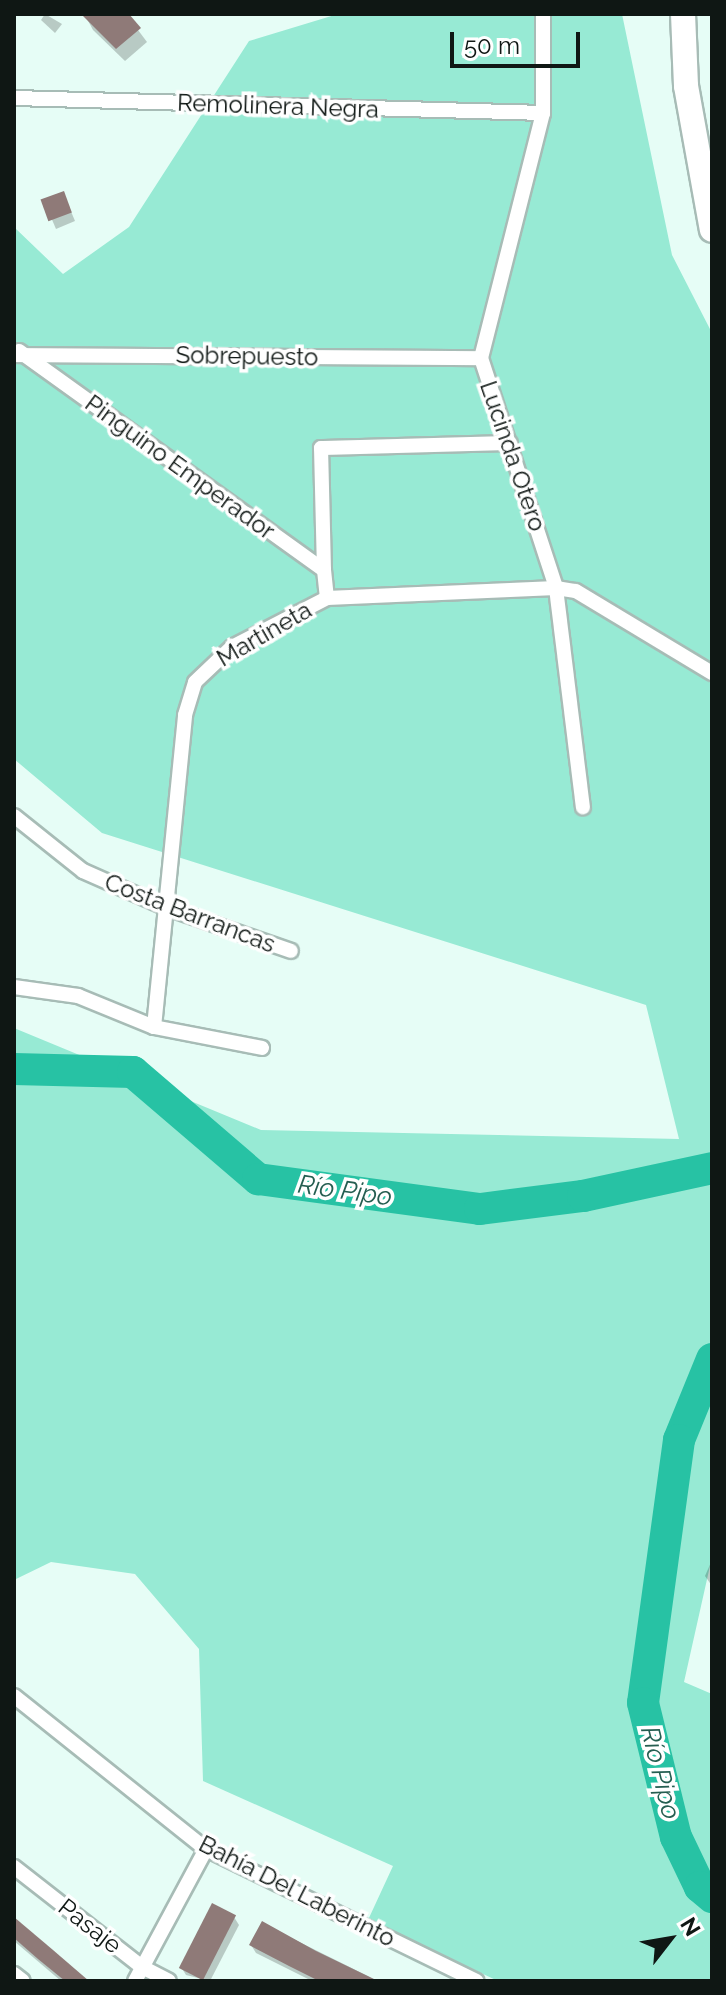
<!DOCTYPE html>
<meta charset="utf-8">
<style>
body{margin:0}
#map{position:relative;width:726px;height:1995px;overflow:hidden;background:#e6fdf6;font-family:Raleway,sans-serif}
div>[style]{position:absolute}
.green>*{inset:0;background:#97ead4}
.shadow>*{inset:0;background:#0003}
.river>*{height:32px;margin:-16px;padding:0 16px;transform-origin:16px;border-radius:16px;background:#27c2a4}
.building>*{inset:0;background:#8f7a78;transform-origin:0 0}
.roads{filter:drop-shadow(2px 0 #a7bcb6) drop-shadow(-2px 0 #a7bcb6) drop-shadow(0 2px #a7bcb6) drop-shadow(0 -2px #a7bcb6)}
.street>*{height:14px;margin:-7px;padding:0 7px;transform-origin:7px;border-radius:7px;background:#fff}
.primary>*{height:24px;margin:-12px;padding:0 12px;transform-origin:12px;border-radius:12px;background:#fff}
span{translate:-50% -50%;white-space:nowrap;text-align:center;line-height:1.15;-webkit-text-stroke:7px #fff;paint-order:stroke}
.street-label{font-size:24px;color:#0f1714}
.water-label{font-size:26px;color:#255e51;font-style:italic}
.frame{position:absolute;inset:0;border:16px solid #0f1714;pointer-events:none}
.north{position:absolute;left:630px;top:1899px;width:80px;height:80px;-webkit-text-stroke:6px #fff;paint-order:stroke;rotate:59deg;font-size:22px;font-weight:700;line-height:32px;text-align:center;color:#0f1714}
.north::after{content:'';display:block;margin:auto;width:28px;height:36px;background:#0f1714;clip-path:polygon(50% 0,100% 100%,50% 72%,0 100%)}
.scale{position:absolute;left:450px;top:32px;width:130px;height:36px;box-sizing:border-box;border:4px solid #0f1714;border-top:0;padding-left:10px;font-size:24px;line-height:28px;white-space:nowrap;color:#0f1714;-webkit-text-stroke:6px #fff;paint-order:stroke}
</style>
<div id="map">
<div class="green">
<div style="clip-path:polygon(338px 14px,622px 14px,672px 255px,712px 333px,712px 1557px,684px 1682px,712px 1694px,712px 1981px,498px 1981px,368px 1920px,393px 1866px,203px 1781px,199px 1649px,135px 1574px,51px 1562px,14px 1580px,14px 1028px,261px 1130px,679px 1139px,646px 1005px,102px 833px,14px 759px,14px 227px,63px 274px,129px 227px,249px 41px)"></div>
</div>
<div class="shadow">
<div style="clip-path:polygon(45px 14px,62px 24px,55px 33px,41px 20px)"></div>
<div style="clip-path:polygon(90px 14px,126px 14px,147px 42px,125px 61px,93px 30px,86px 17px)"></div>
<div style="clip-path:polygon(44px 201px,67px 202px,75px 221px,56px 229px)"></div>
<div style="clip-path:polygon(712px 1560px,712px 1586px,705px 1576px)"></div>
<div style="clip-path:polygon(234px 1917px,239px 1925px,210px 1981px,186px 1975px,181px 1967px)"></div>
<div style="clip-path:polygon(14px 1920px,86px 1981px,61px 1981px,14px 1941px)"></div>
<div style="clip-path:polygon(263px 1924px,378px 1981px,312px 1981px,256px 1953px,251px 1945px)"></div>
</div>
<div class="river">
<div style="left:14px;top:1069px;width:119px;rotate:1.4deg"></div>
<div style="left:133px;top:1072px;width:165px;rotate:40.6deg"></div>
<div style="left:258px;top:1179px;width:224px;rotate:7.7deg"></div>
<div style="left:480px;top:1209px;width:104px;rotate:-7.2deg"></div>
<div style="left:583px;top:1196px;width:132px;rotate:-12.2deg"></div>
<div style="left:712px;top:1359px;width:87px;rotate:112.2deg"></div>
<div style="left:679px;top:1440px;width:265px;rotate:97.8deg"></div>
<div style="left:643px;top:1703px;width:138px;rotate:76.2deg"></div>
<div style="left:676px;top:1837px;width:55px;rotate:64.4deg"></div>
<div style="left:700px;top:1887px;width:16px;rotate:40deg"></div>
</div>
<div class="building">
<div style="clip-path:polygon(81px 14px,129px 14px,141px 28px,116px 49px)"></div>
<div style="left:64px;top:191px;width:23px;height:25px;rotate:70deg"></div>
<div style="left:212px;top:1903px;width:27px;height:73px;rotate:27deg"></div>
<div style="clip-path:polygon(14px 1917px,53px 1950px,89px 1981px,65px 1981px,38px 1959px,14px 1938px)"></div>
<div style="clip-path:polygon(262px 1921px,316px 1951px,378px 1981px,319px 1981px,289px 1966px,249px 1945px)"></div>
</div>
<div class="roads">
<div class="street">
<div style="left:543px;top:14px;width:99px;rotate:90deg"></div>
<div style="left:543px;top:113px;width:253px;rotate:104.2deg"></div>
<div style="left:481px;top:358px;width:242px;rotate:71.9deg"></div>
<div style="left:556px;top:588px;width:221px;rotate:83deg"></div>
<div style="left:14px;top:98px;width:529px;rotate:1.62deg"></div>
<div style="left:19px;top:351px;width:375px;rotate:35.7deg"></div>
<div style="left:324px;top:570px;width:28px;rotate:84deg"></div>
<div style="left:14px;top:355px;width:467px;rotate:0.4deg"></div>
<div style="left:324px;top:570px;width:122px;rotate:-91.4deg"></div>
<div style="left:321px;top:448px;width:189px;rotate:-1.5deg"></div>
<div style="left:14px;top:816px;width:88px;rotate:38.6deg"></div>
<div style="left:83px;top:871px;width:92px;rotate:23.8deg"></div>
<div style="left:167px;top:908px;width:131px;rotate:19.1deg"></div>
<div style="left:14px;top:987px;width:65px;rotate:8deg"></div>
<div style="left:78px;top:996px;width:82px;rotate:22.2deg"></div>
<div style="left:154px;top:1027px;width:110px;rotate:11deg"></div>
<div style="left:154px;top:1027px;width:314px;rotate:-84.3deg"></div>
<div style="left:185px;top:715px;width:34px;rotate:-73deg"></div>
<div style="left:195px;top:682px;width:51px;rotate:-43.4deg"></div>
<div style="left:232px;top:647px;width:107px;rotate:-27.3deg"></div>
<div style="left:327px;top:598px;width:229px;rotate:-2.5deg"></div>
<div style="left:556px;top:588px;width:20px;rotate:9deg"></div>
<div style="left:576px;top:591px;width:159px;rotate:31.1deg"></div>
<div style="left:14px;top:1696px;width:246px;rotate:38.6deg"></div>
<div style="left:206px;top:1849px;width:301px;rotate:26deg"></div>
<div style="left:14px;top:1867px;width:162px;rotate:38deg"></div>
<div style="left:142px;top:1967px;width:30px;rotate:27deg"></div>
<div style="left:14px;top:1974px;width:11px;rotate:38deg"></div>
<div style="left:135px;top:1981px;width:150px;rotate:-61.7deg"></div>
</div>
<div class="primary">
<div style="left:683px;top:14px;width:72px;rotate:87.6deg"></div>
<div style="left:686px;top:86px;width:146px;rotate:79.8deg"></div>
</div>
</div>
<div class="street-label">
<span style="left:278px;top:106px;rotate:2deg">Remolinera Negra</span>
<span style="left:247px;top:356px;rotate:1deg">Sobrepuesto</span>
<span style="left:513px;top:456px;rotate:71deg">Lucinda Otero</span>
<span style="left:180px;top:467px;rotate:36deg">Pinguino Emperador</span>
<span style="left:264px;top:634px;rotate:-30deg">Martineta</span>
<span style="left:190px;top:913px;rotate:21deg">Costa Barrancas</span>
<span style="left:297px;top:1891px;rotate:27deg">Bahía Del Laberinto</span>
<span style="left:90px;top:1926px;rotate:38deg">Pasaje</span>
</div>
<div class="water-label">
<span style="left:345px;top:1191px;rotate:8deg">Río Pipo</span>
<span style="left:660px;top:1773px;rotate:76deg">Río Pipo</span>
</div>
<div class="frame"></div>
<div class="north">N</div>
<div class="scale">50 m</div>
</div>
